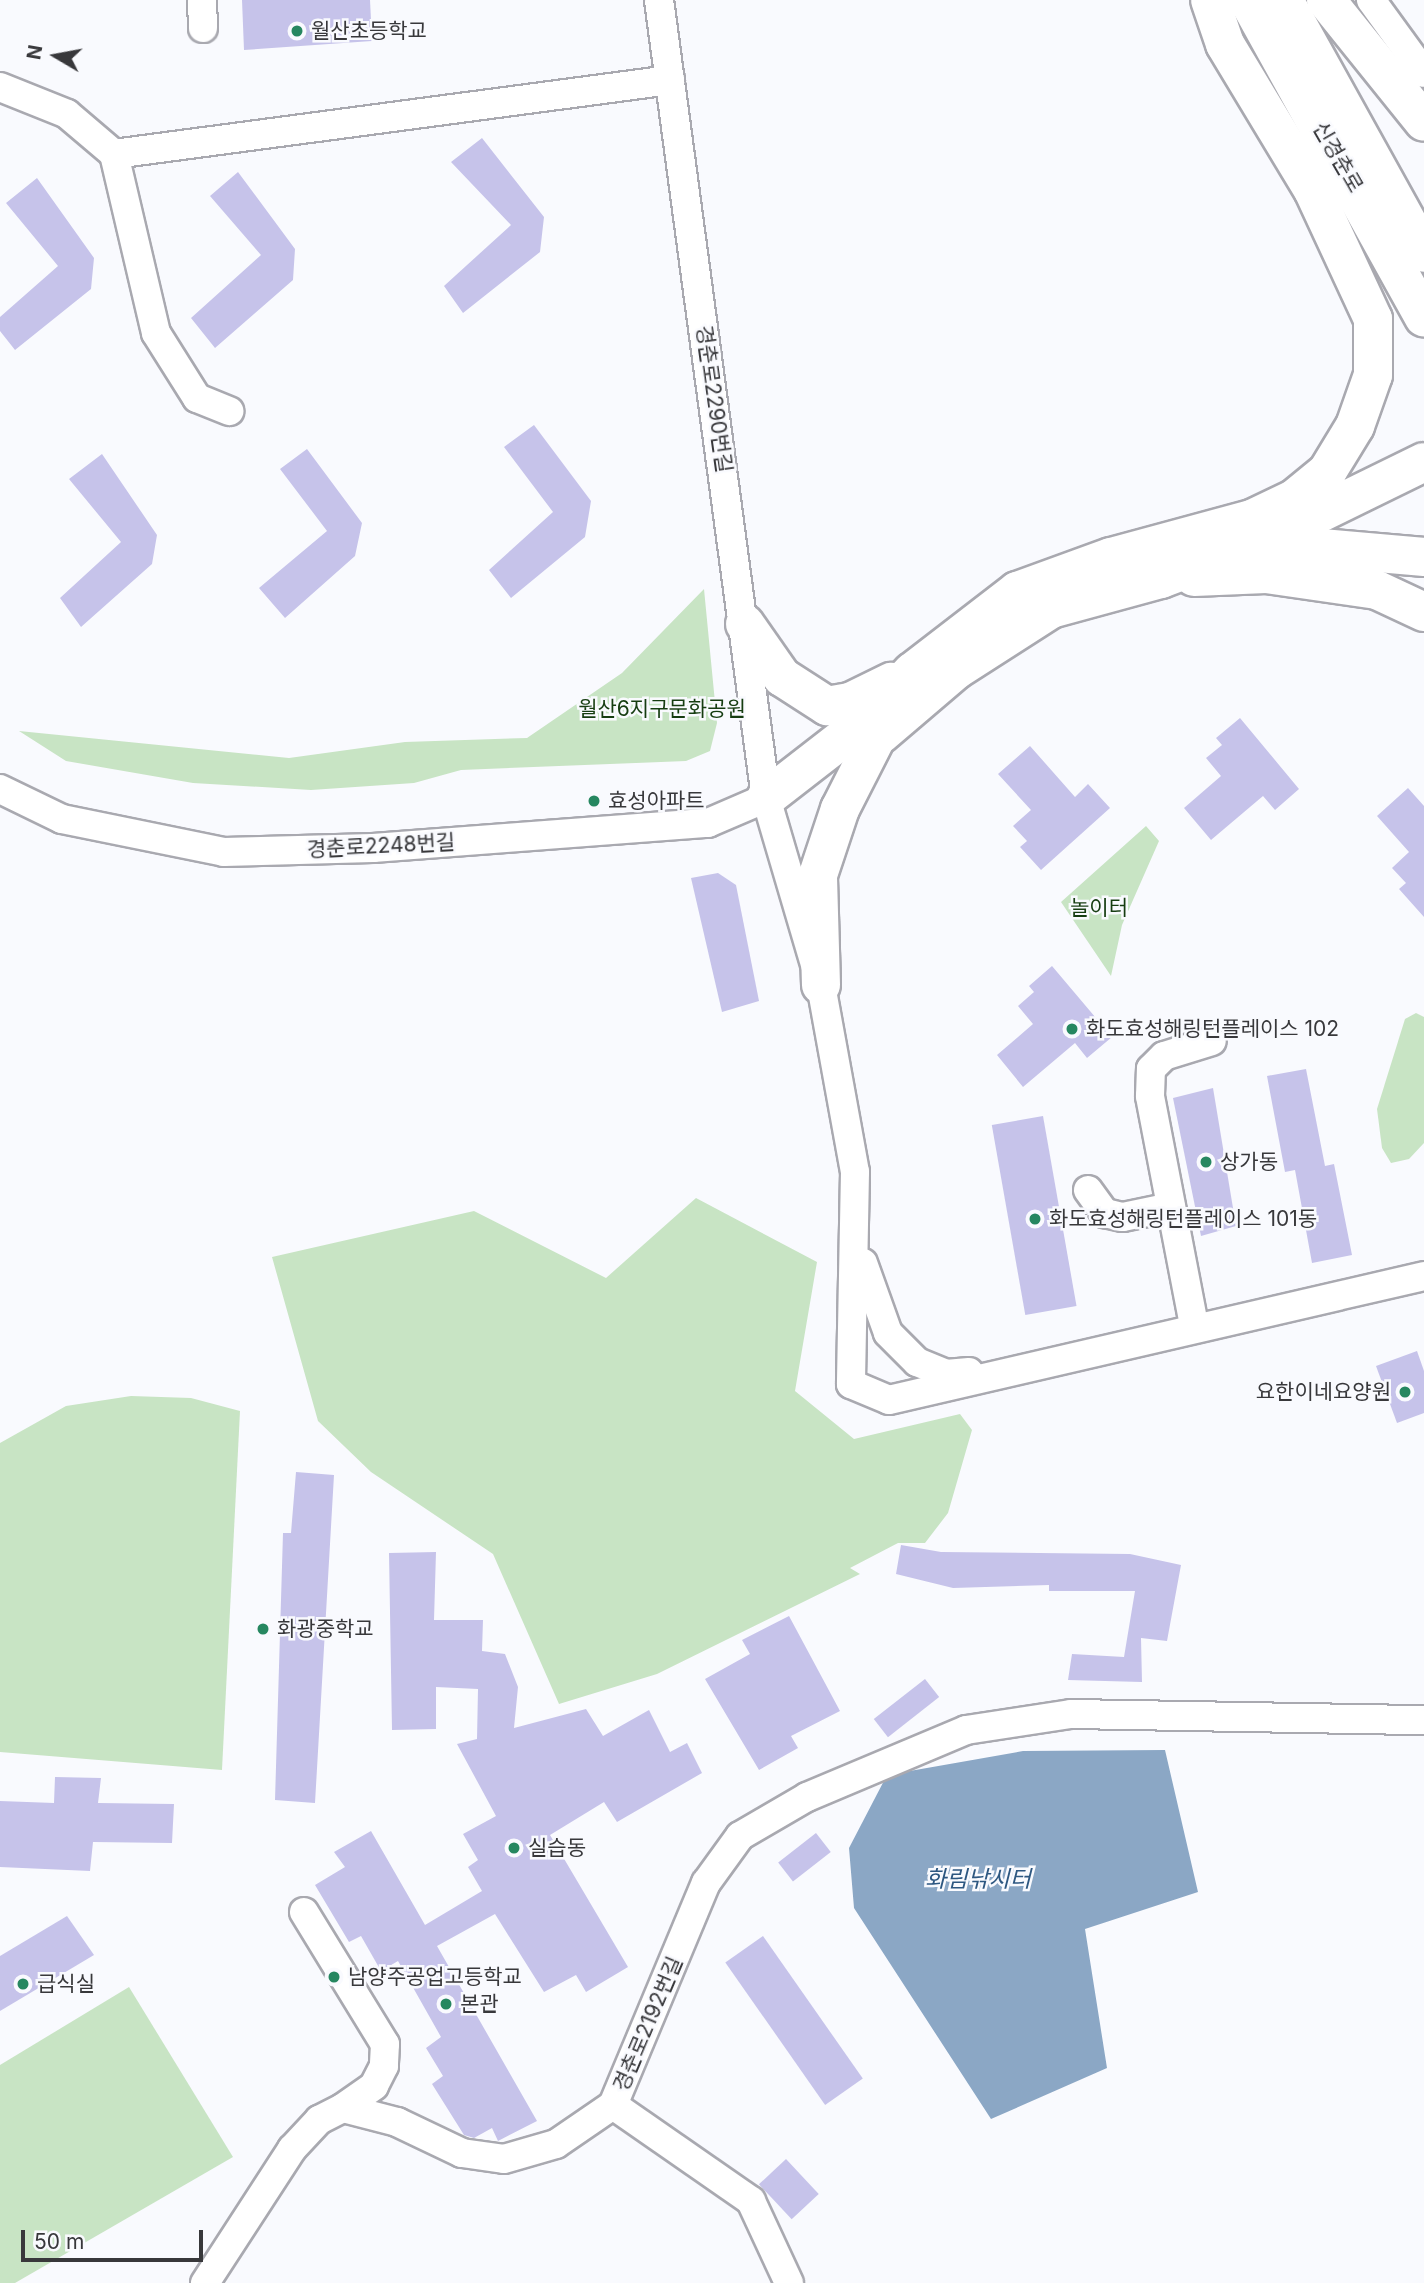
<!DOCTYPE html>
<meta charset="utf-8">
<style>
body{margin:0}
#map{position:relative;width:1424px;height:2283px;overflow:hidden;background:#f9fafe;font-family:Inter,"Noto Sans KR",sans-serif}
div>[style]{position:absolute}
.green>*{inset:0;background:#c8e4c4}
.water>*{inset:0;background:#8ba7c5}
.building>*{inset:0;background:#c6c3ea;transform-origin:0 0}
.roads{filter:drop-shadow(2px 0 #a9a9b0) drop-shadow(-2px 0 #a9a9b0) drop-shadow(0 2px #a9a9b0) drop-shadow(0 -2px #a9a9b0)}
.minor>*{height:28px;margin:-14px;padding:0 14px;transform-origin:14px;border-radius:14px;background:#fff}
.highway>*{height:38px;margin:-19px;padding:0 19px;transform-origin:19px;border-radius:19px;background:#fff}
.dots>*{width:19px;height:19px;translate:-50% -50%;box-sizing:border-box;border:4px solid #f9fafe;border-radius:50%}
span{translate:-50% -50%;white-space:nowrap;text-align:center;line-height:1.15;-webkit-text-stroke:5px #f9fafe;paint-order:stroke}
.poi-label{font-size:21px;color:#38383b}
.left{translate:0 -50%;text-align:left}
.right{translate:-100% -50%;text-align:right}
.street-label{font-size:21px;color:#38383b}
.park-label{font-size:21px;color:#163d11}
.water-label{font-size:23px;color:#2d5781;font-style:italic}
.north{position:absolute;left:21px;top:21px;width:70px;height:70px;-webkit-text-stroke:5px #f9fafe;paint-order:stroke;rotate:280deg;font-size:19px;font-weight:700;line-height:28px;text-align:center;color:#38383b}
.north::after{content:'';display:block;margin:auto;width:24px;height:32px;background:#38383b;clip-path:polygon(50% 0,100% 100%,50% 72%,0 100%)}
.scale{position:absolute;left:21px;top:2230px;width:182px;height:32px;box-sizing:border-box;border:4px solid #38383b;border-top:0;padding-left:9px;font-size:21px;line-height:24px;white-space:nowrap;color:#38383b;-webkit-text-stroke:5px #f9fafe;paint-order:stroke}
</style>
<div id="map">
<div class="green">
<div style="clip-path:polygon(704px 589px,717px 723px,710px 751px,686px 761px,461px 770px,414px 783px,311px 790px,193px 783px,66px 761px,19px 731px,289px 758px,405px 742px,527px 738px,622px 673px)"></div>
<div style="clip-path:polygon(1146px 826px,1159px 841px,1122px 925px,1111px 976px,1061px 902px)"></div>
<div style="clip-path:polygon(1416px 1013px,1424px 1017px,1424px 1143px,1409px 1159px,1391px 1163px,1382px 1148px,1377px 1109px,1405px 1019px)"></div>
<div style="clip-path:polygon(696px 1198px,817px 1262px,795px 1391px,854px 1439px,960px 1414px,972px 1430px,948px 1513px,925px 1543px,898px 1543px,850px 1568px,860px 1574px,657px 1674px,559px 1704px,493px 1554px,371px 1472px,318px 1421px,272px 1257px,474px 1211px,606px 1278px)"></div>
<div style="clip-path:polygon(131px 1396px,191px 1398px,240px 1411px,222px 1770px,0 1752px,0 1443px,66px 1406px)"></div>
<div style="clip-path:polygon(129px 1987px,233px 2157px,15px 2283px,0 2283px,0 2065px)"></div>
</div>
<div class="water">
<div style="clip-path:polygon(1165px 1750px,1198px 1892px,1085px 1929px,1107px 2068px,991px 2119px,854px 1908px,849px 1848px,887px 1775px,1023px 1751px)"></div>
</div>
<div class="building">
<div style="clip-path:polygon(242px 0,370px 0,372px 41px,244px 50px)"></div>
<div style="clip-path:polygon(482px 138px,544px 217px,540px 252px,463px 313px,444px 286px,511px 225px,451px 162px)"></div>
<div style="clip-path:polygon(238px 172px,295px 249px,293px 280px,215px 348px,191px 318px,261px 255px,210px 196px)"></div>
<div style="clip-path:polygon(37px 178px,94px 258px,91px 289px,15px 350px,0 331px,0 317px,58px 266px,6px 203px)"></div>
<div style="clip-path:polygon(534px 425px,591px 501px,585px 537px,511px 598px,489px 570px,553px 512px,504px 447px)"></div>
<div style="clip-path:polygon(307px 449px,362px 523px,355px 556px,285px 618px,259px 588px,327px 531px,280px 469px)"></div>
<div style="clip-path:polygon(102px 454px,157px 535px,152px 564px,81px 627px,60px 598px,121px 542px,69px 479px)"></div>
<div style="clip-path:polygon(1240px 718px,1299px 789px,1275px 810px,1263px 796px,1211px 840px,1184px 808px,1221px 776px,1206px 758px,1222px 745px,1216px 738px)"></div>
<div style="clip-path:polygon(1030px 746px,1075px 797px,1088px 784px,1110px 808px,1041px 870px,1020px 847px,1027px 841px,1013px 826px,1031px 810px,998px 774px)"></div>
<div style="clip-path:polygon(1408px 788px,1424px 806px,1424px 917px,1399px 889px,1406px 883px,1392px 868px,1409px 852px,1377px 816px)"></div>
<div style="clip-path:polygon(718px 873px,736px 885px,759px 1001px,722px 1012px,691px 878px)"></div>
<div style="clip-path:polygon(1052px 966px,1112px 1037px,1087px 1058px,1075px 1043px,1023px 1087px,997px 1055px,1033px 1024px,1018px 1006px,1034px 992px,1029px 986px)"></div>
<div style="clip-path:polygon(1306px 1069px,1325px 1166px,1334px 1164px,1352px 1255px,1312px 1263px,1295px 1170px,1285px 1172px,1267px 1076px)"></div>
<div style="clip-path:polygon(1213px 1088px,1236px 1226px,1201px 1236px,1173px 1098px)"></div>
<div style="left:1043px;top:1116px;width:193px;height:52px;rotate:80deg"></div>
<div style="clip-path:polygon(1417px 1351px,1424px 1371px,1424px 1413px,1397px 1423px,1376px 1366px)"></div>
<div style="clip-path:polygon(296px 1472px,334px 1475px,315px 1803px,275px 1800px,283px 1533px,291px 1533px)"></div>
<div style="clip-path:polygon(901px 1545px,941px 1552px,1130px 1554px,1181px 1565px,1167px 1641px,1141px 1638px,1142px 1682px,1068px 1680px,1072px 1654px,1124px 1657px,1135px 1591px,1049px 1591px,1049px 1585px,953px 1588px,896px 1574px)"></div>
<div style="clip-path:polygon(436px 1552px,434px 1620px,483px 1620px,482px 1651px,505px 1654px,518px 1687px,514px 1728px,586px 1709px,603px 1736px,649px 1710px,670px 1752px,687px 1743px,702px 1773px,617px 1822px,604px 1802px,550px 1835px,628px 1967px,586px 1992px,576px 1975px,544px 1992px,495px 1914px,437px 1946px,537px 2121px,498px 2141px,492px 2128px,474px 2138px,464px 2135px,432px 2084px,443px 2076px,426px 2048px,441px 2037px,398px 1961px,381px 1971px,361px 1936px,349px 1942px,315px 1885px,345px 1867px,334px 1852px,371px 1831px,425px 1925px,482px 1891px,468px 1867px,478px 1860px,463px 1834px,496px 1816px,457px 1744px,477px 1739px,478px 1689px,436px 1687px,436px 1729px,392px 1730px,389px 1553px)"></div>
<div style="clip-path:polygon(789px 1616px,840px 1711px,791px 1736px,798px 1748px,759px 1770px,705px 1679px,750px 1654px,742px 1640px)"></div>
<div style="left:925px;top:1679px;width:23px;height:65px;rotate:52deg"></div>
<div style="clip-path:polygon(55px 1777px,101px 1778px,98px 1803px,174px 1804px,172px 1843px,93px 1842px,90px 1871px,0 1867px,0 1801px,54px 1803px)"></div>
<div style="left:816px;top:1833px;width:24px;height:48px;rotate:52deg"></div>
<div style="clip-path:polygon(67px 1916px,94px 1955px,0 2011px,0 1956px)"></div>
<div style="left:763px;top:1936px;width:174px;height:46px;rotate:55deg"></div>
<div style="left:786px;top:2159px;width:48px;height:37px;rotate:47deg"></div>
</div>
<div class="roads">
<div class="minor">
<div style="left:202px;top:0;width:28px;rotate:88deg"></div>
<div style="left:659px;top:0;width:805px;rotate:82.36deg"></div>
<div style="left:766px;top:798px;width:195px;rotate:73.6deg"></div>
<div style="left:821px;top:985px;width:190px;rotate:79.7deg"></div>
<div style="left:855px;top:1172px;width:212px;rotate:91.1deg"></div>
<div style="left:851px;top:1384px;width:41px;rotate:22.8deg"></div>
<div style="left:889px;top:1400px;width:549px;rotate:-13.05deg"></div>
<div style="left:1371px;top:0;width:90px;rotate:54deg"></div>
<div style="left:0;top:87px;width:72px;rotate:21.9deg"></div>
<div style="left:67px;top:114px;width:62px;rotate:40.4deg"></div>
<div style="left:114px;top:154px;width:184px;rotate:76.8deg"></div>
<div style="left:156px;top:333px;width:77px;rotate:57.8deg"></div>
<div style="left:197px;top:398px;width:35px;rotate:22deg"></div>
<div style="left:114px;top:154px;width:561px;rotate:-7.58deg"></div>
<div style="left:0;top:789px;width:69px;rotate:25.8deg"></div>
<div style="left:62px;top:819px;width:165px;rotate:11.5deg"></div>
<div style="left:224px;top:852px;width:149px;rotate:-1.5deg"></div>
<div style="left:373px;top:848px;width:336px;rotate:-4.3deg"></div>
<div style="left:708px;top:823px;width:63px;rotate:-23.3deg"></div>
<div style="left:1088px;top:1190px;width:29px;rotate:54deg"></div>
<div style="left:1105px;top:1213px;width:18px;rotate:13deg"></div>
<div style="left:1123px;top:1217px;width:49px;rotate:-11.8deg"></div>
<div style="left:863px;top:1263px;width:74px;rotate:70.3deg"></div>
<div style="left:888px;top:1333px;width:41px;rotate:45deg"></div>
<div style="left:917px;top:1362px;width:31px;rotate:22deg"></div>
<div style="left:946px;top:1374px;width:23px;rotate:-5deg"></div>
<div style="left:1194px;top:1325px;width:233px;rotate:-100.9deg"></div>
<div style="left:1150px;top:1096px;width:27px;rotate:-88deg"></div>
<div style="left:1151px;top:1069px;width:18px;rotate:-45deg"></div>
<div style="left:1164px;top:1056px;width:50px;rotate:-17.4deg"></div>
<div style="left:304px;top:1912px;width:155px;rotate:58.5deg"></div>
<div style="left:385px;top:2044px;width:22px;rotate:93deg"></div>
<div style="left:384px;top:2066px;width:22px;rotate:117deg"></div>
<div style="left:374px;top:2086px;width:38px;rotate:145deg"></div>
<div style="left:613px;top:2105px;width:168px;rotate:34.8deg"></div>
<div style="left:751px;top:2201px;width:90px;rotate:65.1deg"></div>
<div style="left:205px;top:2283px;width:160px;rotate:-57deg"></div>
<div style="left:292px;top:2149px;width:40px;rotate:-47deg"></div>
<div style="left:319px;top:2120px;width:27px;rotate:-27deg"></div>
<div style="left:343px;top:2108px;width:56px;rotate:14.5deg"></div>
<div style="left:397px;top:2122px;width:72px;rotate:25.5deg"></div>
<div style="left:462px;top:2153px;width:42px;rotate:8.1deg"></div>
<div style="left:504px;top:2159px;width:54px;rotate:-16.1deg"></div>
<div style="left:556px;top:2144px;width:69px;rotate:-34.4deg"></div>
<div style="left:613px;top:2105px;width:241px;rotate:-67.3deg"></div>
<div style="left:706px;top:1883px;width:58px;rotate:-54.1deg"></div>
<div style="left:740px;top:1836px;width:78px;rotate:-30.2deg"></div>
<div style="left:807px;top:1797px;width:173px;rotate:-22.8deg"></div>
<div style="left:966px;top:1730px;width:106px;rotate:-8.7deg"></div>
<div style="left:1071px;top:1714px;width:353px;rotate:1deg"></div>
</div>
<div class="highway">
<div style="left:1248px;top:0;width:363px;rotate:61deg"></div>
<div style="left:1284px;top:0;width:289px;rotate:61deg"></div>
<div style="left:1326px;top:0;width:156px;rotate:51.2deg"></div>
<div style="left:1264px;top:543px;width:161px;rotate:5deg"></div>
<div style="left:1194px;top:577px;width:72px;rotate:-2.4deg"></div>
<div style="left:1266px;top:574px;width:112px;rotate:8.2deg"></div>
<div style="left:1377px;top:590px;width:52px;rotate:25.1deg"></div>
<div style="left:745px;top:624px;width:65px;rotate:55.1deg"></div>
<div style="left:782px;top:677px;width:54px;rotate:32.8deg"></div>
<div style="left:827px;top:706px;width:23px;rotate:-10deg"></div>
<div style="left:850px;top:702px;width:46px;rotate:-26deg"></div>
<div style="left:881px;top:734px;width:99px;rotate:-40.5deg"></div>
<div style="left:956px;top:670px;width:113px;rotate:-32.7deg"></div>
<div style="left:1051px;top:609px;width:114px;rotate:-15.3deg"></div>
<div style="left:1161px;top:579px;width:118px;rotate:-20.9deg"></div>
<div style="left:1271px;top:537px;width:170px;rotate:-26.1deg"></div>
<div style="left:766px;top:798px;width:108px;rotate:-37.8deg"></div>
<div style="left:851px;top:732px;width:86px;rotate:-44.5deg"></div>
<div style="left:912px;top:672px;width:133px;rotate:-37.6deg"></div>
<div style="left:1017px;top:591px;width:100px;rotate:-19.9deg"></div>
<div style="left:1111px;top:557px;width:146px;rotate:-15.1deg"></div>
<div style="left:1252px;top:519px;width:47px;rotate:-25.5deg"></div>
<div style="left:1294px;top:499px;width:43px;rotate:-39.3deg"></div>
<div style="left:1327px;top:472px;width:54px;rotate:-58.7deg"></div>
<div style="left:1355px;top:426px;width:54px;rotate:-70.6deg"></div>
<div style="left:1373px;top:375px;width:56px;rotate:-90deg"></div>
<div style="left:1373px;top:319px;width:142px;rotate:-114.9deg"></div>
<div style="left:1313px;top:190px;width:170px;rotate:-121.1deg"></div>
<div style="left:1225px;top:44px;width:46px;rotate:-108.8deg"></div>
<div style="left:821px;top:985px;width:110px;rotate:-91.6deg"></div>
<div style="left:818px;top:875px;width:70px;rotate:-71.6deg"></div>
<div style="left:840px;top:809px;width:77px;rotate:-63.1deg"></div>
</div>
</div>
<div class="dots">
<div style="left:297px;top:31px;background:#268760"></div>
<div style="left:594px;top:801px;background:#268760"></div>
<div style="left:1072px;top:1029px;background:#268760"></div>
<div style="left:1206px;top:1162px;background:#268760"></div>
<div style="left:1035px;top:1219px;background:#268760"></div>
<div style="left:1405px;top:1392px;background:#268760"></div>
<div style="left:263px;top:1629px;background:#268760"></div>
<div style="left:514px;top:1848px;background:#268760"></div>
<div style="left:334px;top:1977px;background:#268760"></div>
<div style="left:23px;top:1984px;background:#268760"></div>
<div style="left:446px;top:2004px;background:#268760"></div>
</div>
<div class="poi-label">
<span class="left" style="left:311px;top:31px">월산초등학교</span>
<span class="left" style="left:608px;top:801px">효성아파트</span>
<span class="left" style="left:1086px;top:1029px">화도효성해링턴플레이스 102</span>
<span class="left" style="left:1220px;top:1162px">상가동</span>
<span class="left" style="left:1049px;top:1219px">화도효성해링턴플레이스 101동</span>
<span class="right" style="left:1391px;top:1392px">요한이네요양원</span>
<span class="left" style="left:277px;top:1629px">화광중학교</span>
<span class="left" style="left:528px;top:1848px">실습동</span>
<span class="left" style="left:348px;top:1977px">남양주공업고등학교</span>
<span class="left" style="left:37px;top:1984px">급식실</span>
<span class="left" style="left:460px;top:2004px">본관</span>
</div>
<div class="street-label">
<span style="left:1338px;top:157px;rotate:60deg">신경춘로</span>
<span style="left:714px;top:399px;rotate:82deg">경춘로2290번길</span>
<span style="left:381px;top:846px;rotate:-3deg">경춘로2248번길</span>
<span style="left:648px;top:2024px;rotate:-67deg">경춘로2192번길</span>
</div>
<div class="park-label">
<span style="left:662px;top:709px">월산6지구문화공원</span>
<span style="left:1099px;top:908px">놀이터</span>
</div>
<div class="water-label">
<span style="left:978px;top:1879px">화림낚시터</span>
</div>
<div class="north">N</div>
<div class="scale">50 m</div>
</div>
